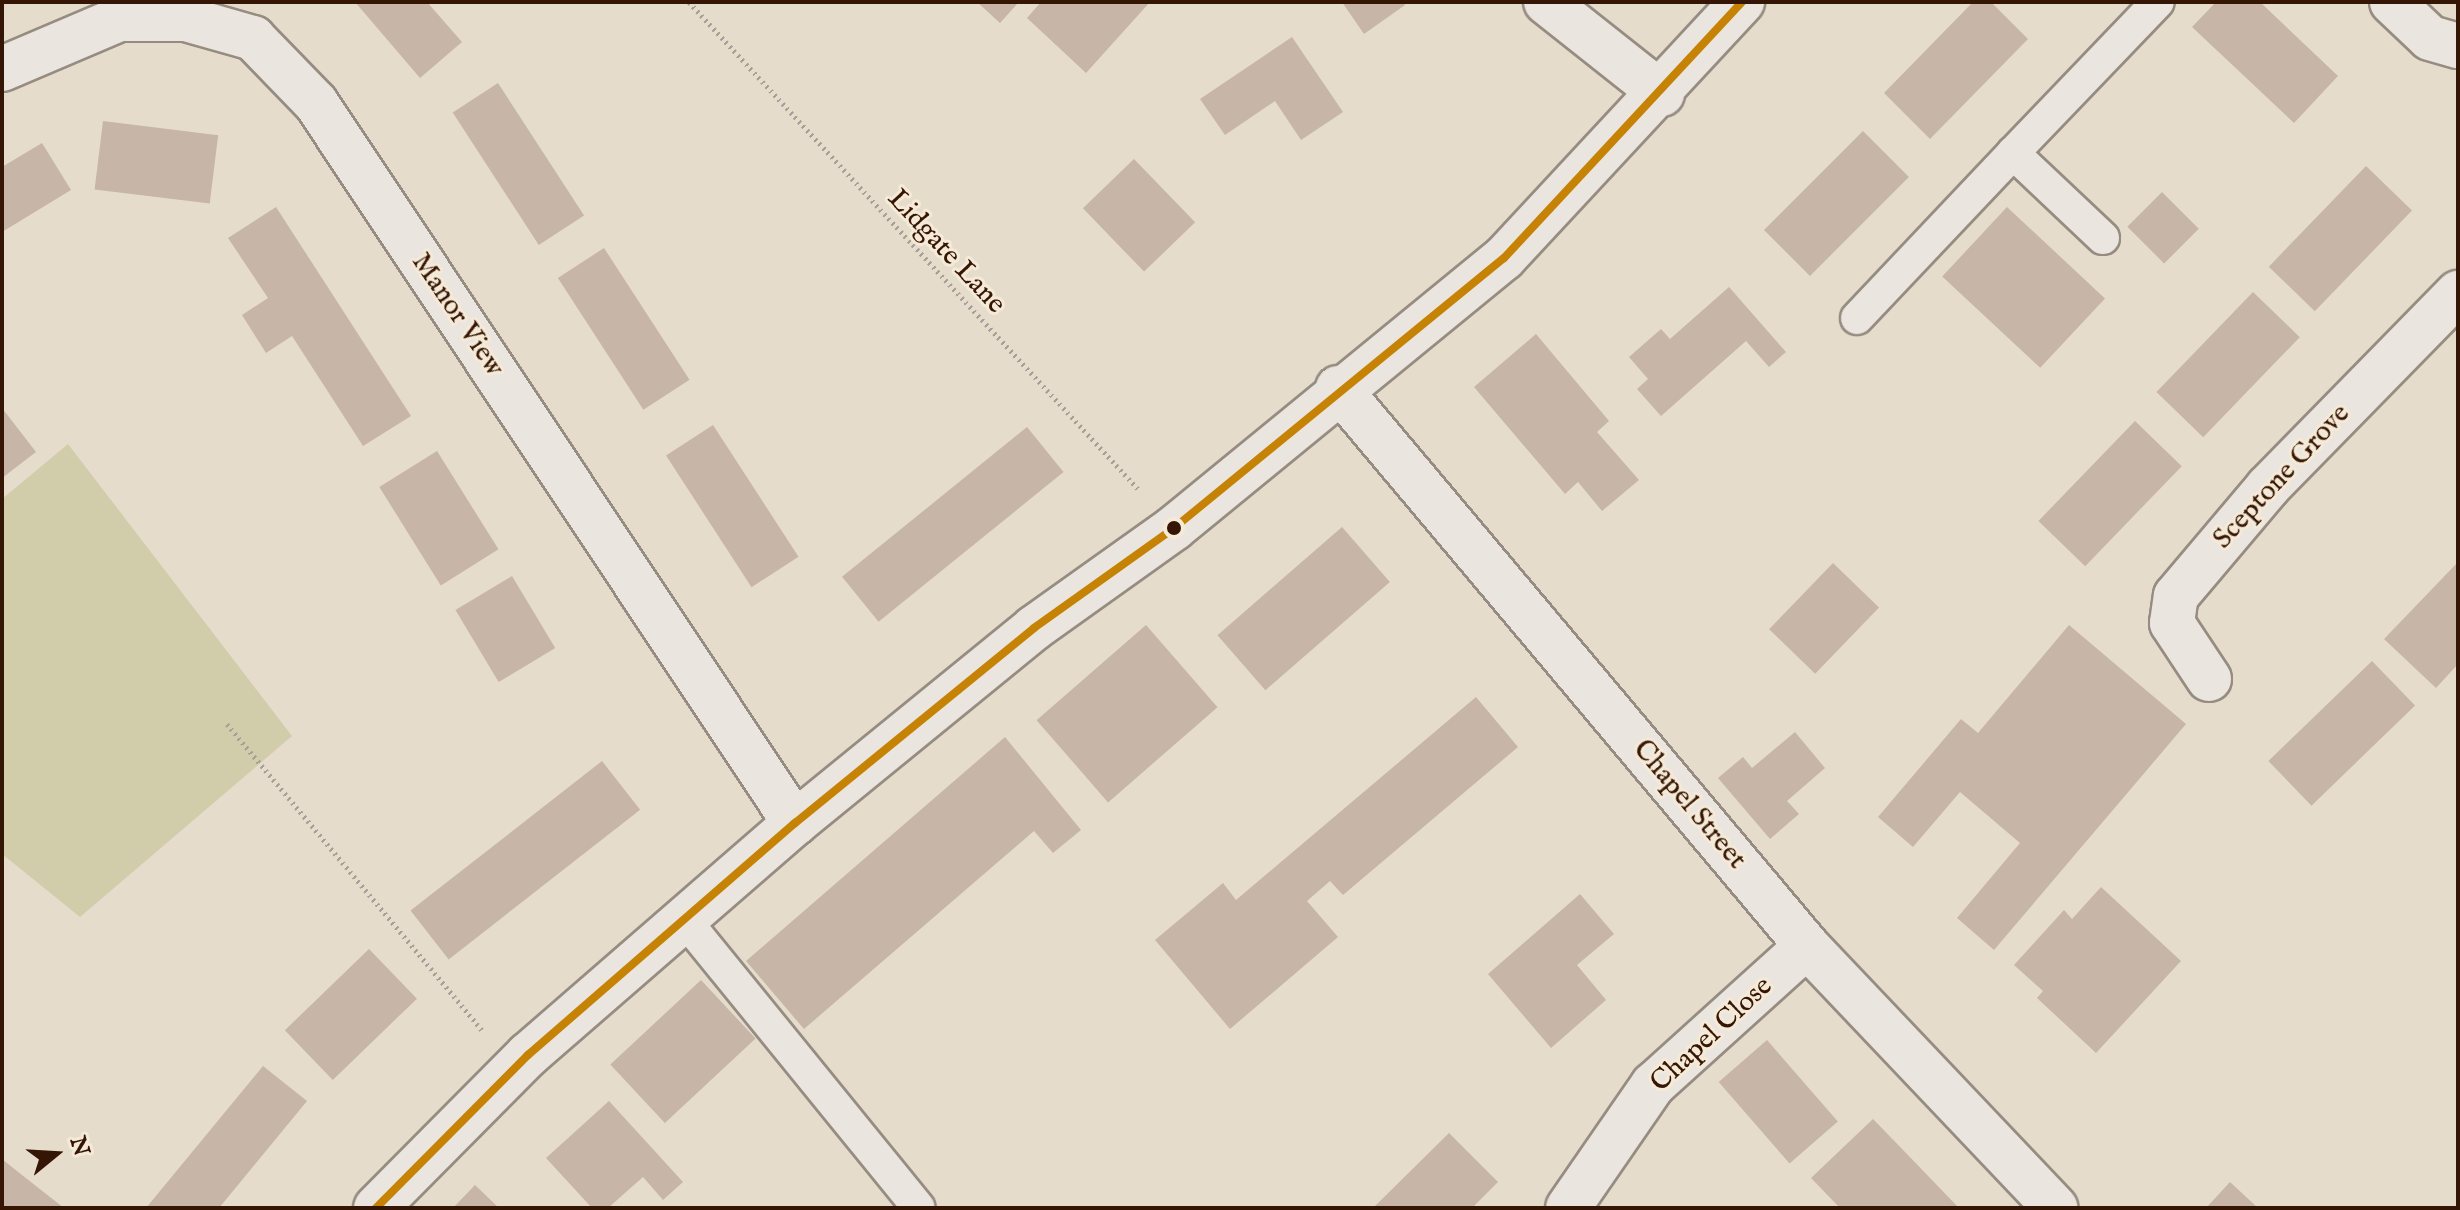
<!DOCTYPE html>
<style>
body{margin:0}
#map{position:relative;width:2460px;height:1210px;overflow:hidden;background:#e6dccc;font-family:"IM FELL English",serif}
div>[style]{position:absolute}
.green>*{inset:0;background:#d1cdaa}
.building>*{inset:0;background:#c7b5a7;transform-origin:0 0}
.path>*{height:5px;margin-top:-2.5px;transform-origin:0;background:repeating-linear-gradient(90deg,#a7a097 0 2px,transparent 0 6px)}
.roads{filter:drop-shadow(2px 0 #968c81) drop-shadow(-2px 0 #968c81) drop-shadow(0 2px #968c81) drop-shadow(0 -2px #968c81)}
.service>*{height:32px;margin:-16px;padding:0 16px;transform-origin:16px;border-radius:16px;background:#eae5de}
.minor>*{height:44px;margin:-22px;padding:0 22px;transform-origin:22px;border-radius:22px;background:#eae5de}
.tertiary>*{height:44px;margin:-22px;padding:0 22px;transform-origin:22px;border-radius:22px;background:#eae5de}
.bus-1>*{height:8px;margin:-4px;padding:0 4px;transform-origin:4px;border-radius:4px;background:#c68201}
.dots>*{width:22px;height:22px;translate:-50% -50%;box-sizing:border-box;border:4px solid #f5ead7;border-radius:50%}
span{translate:-50% -50%;white-space:nowrap;text-align:center;line-height:1.15;-webkit-text-stroke:6px #f5ead7;paint-order:stroke}
.street-label{font-size:28px;color:#351503}
.frame{position:absolute;inset:0;border:4px solid #351503;pointer-events:none}
.north{position:absolute;left:16px;top:1114px;width:80px;height:80px;-webkit-text-stroke:6px #f5ead7;paint-order:stroke;rotate:72deg;font-size:22px;font-weight:700;line-height:32px;text-align:center;color:#351503}
.north::after{content:'';display:block;margin:auto;width:28px;height:36px;background:#351503;clip-path:polygon(50% 0,100% 100%,50% 72%,0 100%)}
</style>
<div id="map">
<div class="green">
<div style="clip-path:polygon(68px 444px,292px 736px,80px 917px,2px 854px,2px 499px)"></div>
</div>
<div class="building">
<div style="clip-path:polygon(355px 2px,427px 2px,462px 42px,420px 78px)"></div>
<div style="clip-path:polygon(977px 2px,1019px 2px,1000px 23px)"></div>
<div style="clip-path:polygon(1041px 2px,1150px 2px,1086px 73px,1027px 18px)"></div>
<div style="clip-path:polygon(1342px 2px,1403px 2px,1405px 5px,1364px 34px)"></div>
<div style="clip-path:polygon(1973px 2px,1991px 2px,2028px 39px,1930px 139px,1884px 93px)"></div>
<div style="clip-path:polygon(2216px 2px,2260px 2px,2338px 76px,2294px 123px,2192px 27px)"></div>
<div style="clip-path:polygon(1292px 37px,1343px 112px,1301px 140px,1275px 101px,1225px 135px,1200px 99px)"></div>
<div style="left:498px;top:83px;width:158px;height:54px;rotate:57deg"></div>
<div style="left:103px;top:121px;width:116px;height:69px;rotate:7deg"></div>
<div style="left:1863px;top:131px;width:65px;height:140px;rotate:45deg"></div>
<div style="clip-path:polygon(42px 143px,71px 190px,2px 232px,2px 167px)"></div>
<div style="left:1134px;top:159px;width:88px;height:71px;rotate:46deg"></div>
<div style="left:2366px;top:166px;width:64px;height:140px;rotate:44deg"></div>
<div style="left:2162px;top:192px;width:52px;height:49px;rotate:45deg"></div>
<div style="clip-path:polygon(276px 207px,411px 416px,363px 446px,292px 336px,266px 353px,242px 315px,268px 298px,228px 238px)"></div>
<div style="left:2007px;top:207px;width:134px;height:95px;rotate:43deg"></div>
<div style="left:604px;top:248px;width:157px;height:55px;rotate:57deg"></div>
<div style="clip-path:polygon(1729px 287px,1786px 352px,1769px 367px,1746px 341px,1661px 416px,1637px 389px,1648px 379px,1629px 357px,1661px 329px,1670px 339px)"></div>
<div style="left:2253px;top:292px;width:65px;height:139px;rotate:44deg"></div>
<div style="clip-path:polygon(1536px 334px,1609px 421px,1597px 432px,1639px 480px,1602px 511px,1578px 482px,1565px 494px,1474px 387px)"></div>
<div style="clip-path:polygon(2px 408px,36px 452px,2px 478px)"></div>
<div style="left:2135px;top:421px;width:65px;height:139px;rotate:44deg"></div>
<div style="left:713px;top:425px;width:157px;height:56px;rotate:57deg"></div>
<div style="left:1027px;top:427px;width:58px;height:238px;rotate:51deg"></div>
<div style="left:437px;top:451px;width:116px;height:68px;rotate:58deg"></div>
<div style="left:1342px;top:527px;width:73px;height:165px;rotate:49deg"></div>
<div style="clip-path:polygon(2458px 562px,2458px 664px,2436px 688px,2384px 639px)"></div>
<div style="left:1833px;top:563px;width:64px;height:92px;rotate:44deg"></div>
<div style="left:512px;top:576px;width:84px;height:66px;rotate:59deg"></div>
<div style="left:1146px;top:625px;width:109px;height:145px;rotate:49deg"></div>
<div style="clip-path:polygon(2069px 625px,2186px 724px,1994px 950px,1957px 918px,2020px 843px,1960px 792px,1913px 847px,1878px 817px,1961px 719px,1978px 733px)"></div>
<div style="left:2372px;top:661px;width:62px;height:144px;rotate:46deg"></div>
<div style="clip-path:polygon(1476px 697px,1518px 747px,1343px 895px,1330px 881px,1307px 901px,1338px 937px,1230px 1029px,1155px 940px,1223px 883px,1236px 900px)"></div>
<div style="clip-path:polygon(1795px 732px,1825px 768px,1787px 801px,1799px 814px,1770px 839px,1718px 778px,1743px 757px,1752px 768px)"></div>
<div style="clip-path:polygon(1005px 737px,1081px 830px,1053px 853px,1034px 831px,804px 1029px,746px 961px)"></div>
<div style="left:602px;top:761px;width:62px;height:243px;rotate:52deg"></div>
<div style="clip-path:polygon(2101px 887px,2181px 961px,2096px 1053px,2037px 998px,2043px 991px,2014px 965px,2064px 910px,2072px 919px)"></div>
<div style="clip-path:polygon(1580px 894px,1614px 934px,1577px 965px,1606px 1000px,1551px 1048px,1488px 974px)"></div>
<div style="left:369px;top:949px;width:69px;height:117px;rotate:46deg"></div>
<div style="left:701px;top:980px;width:80px;height:124px;rotate:47deg"></div>
<div style="left:1767px;top:1040px;width:108px;height:64px;rotate:49deg"></div>
<div style="clip-path:polygon(263px 1066px,307px 1101px,219px 1208px,146px 1208px)"></div>
<div style="clip-path:polygon(609px 1101px,683px 1182px,663px 1200px,643px 1177px,608px 1208px,592px 1208px,546px 1158px)"></div>
<div style="clip-path:polygon(1873px 1119px,1904px 1151px,1959px 1208px,1840px 1208px,1811px 1178px)"></div>
<div style="clip-path:polygon(1449px 1133px,1498px 1182px,1472px 1208px,1373px 1208px)"></div>
<div style="clip-path:polygon(2px 1159px,22px 1175px,64px 1208px,2px 1208px)"></div>
<div style="clip-path:polygon(2230px 1182px,2258px 1208px,2206px 1208px)"></div>
<div style="clip-path:polygon(475px 1185px,499px 1208px,453px 1208px)"></div>
</div>
<div class="path">
<div style="left:689px;top:2px;width:662px;rotate:47.32deg"></div>
<div style="left:227px;top:724px;width:398px;rotate:50.2deg"></div>
</div>
<div class="roads">
<div class="service">
<div style="left:2103px;top:238px;width:124px;rotate:-136.6deg"></div>
<div style="left:2013px;top:153px;width:209px;rotate:-46.2deg"></div>
<div style="left:1857px;top:318px;width:227px;rotate:-46.6deg"></div>
<div style="left:684px;top:919px;width:372px;rotate:50.9deg"></div>
</div>
<div class="minor">
<div style="left:1546px;top:2px;width:148px;rotate:38.4deg"></div>
<div style="left:2392px;top:2px;width:52px;rotate:43.5deg"></div>
<div style="left:2430px;top:38px;width:29px;rotate:16deg"></div>
<div style="left:2px;top:69px;width:127px;rotate:-23.1deg"></div>
<div style="left:119px;top:19px;width:67px"></div>
<div style="left:186px;top:19px;width:70px;rotate:15.8deg"></div>
<div style="left:253px;top:38px;width:91px;rotate:45.9deg"></div>
<div style="left:316px;top:103px;width:865px;rotate:56.37deg"></div>
<div style="left:1338px;top:388px;width:729px;rotate:49.95deg"></div>
<div style="left:1807px;top:946px;width:361px;rotate:46.5deg"></div>
<div style="left:2209px;top:679px;width:67px;rotate:-123.5deg"></div>
<div style="left:2172px;top:623px;width:27px;rotate:-82deg"></div>
<div style="left:2176px;top:596px;width:143px;rotate:-49.8deg"></div>
<div style="left:2268px;top:487px;width:272px;rotate:-45.6deg"></div>
<div style="left:1568px;top:1208px;width:150px;rotate:-55.4deg"></div>
<div style="left:1653px;top:1085px;width:207px;rotate:-42.1deg"></div>
</div>
<div class="tertiary">
<div style="left:376px;top:1208px;width:216px;rotate:-45.2deg"></div>
<div style="left:528px;top:1055px;width:354px;rotate:-41deg"></div>
<div style="left:795px;top:823px;width:308px;rotate:-39.2deg"></div>
<div style="left:1034px;top:628px;width:172px;rotate:-35.5deg"></div>
<div style="left:1174px;top:528px;width:426px;rotate:-39.3deg"></div>
<div style="left:1504px;top:258px;width:350px;rotate:-47.1deg"></div>
</div>
</div>
<div class="bus-1">
<div style="left:376px;top:1208px;width:216px;rotate:-45.2deg"></div>
<div style="left:528px;top:1055px;width:354px;rotate:-41deg"></div>
<div style="left:795px;top:823px;width:308px;rotate:-39.2deg"></div>
<div style="left:1034px;top:628px;width:172px;rotate:-35.5deg"></div>
<div style="left:1174px;top:528px;width:426px;rotate:-39.3deg"></div>
<div style="left:1504px;top:258px;width:350px;rotate:-47.1deg"></div>
</div>
<div class="dots">
<div style="left:1174px;top:528px;background:#351503"></div>
</div>
<div class="street-label">
<span style="left:946px;top:252px;rotate:47deg">Lidgate Lane</span>
<span style="left:457px;top:315px;rotate:56deg">Manor View</span>
<span style="left:2282px;top:477px;rotate:-47deg">Sceptone Grove</span>
<span style="left:1689px;top:805px;rotate:50deg">Chapel Street</span>
<span style="left:1712px;top:1035px;rotate:-43deg">Chapel Close</span>
</div>
<div class="frame"></div>
<div class="north">N</div>
</div>
